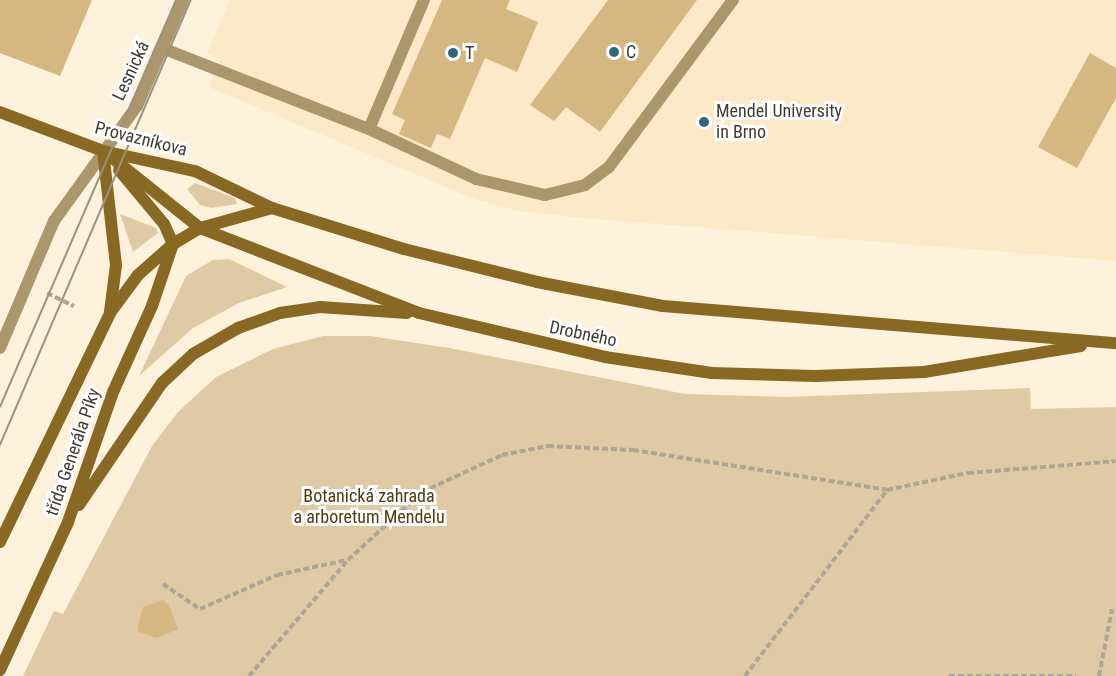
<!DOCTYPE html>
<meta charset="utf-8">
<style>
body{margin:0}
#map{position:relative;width:1116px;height:676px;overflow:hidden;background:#fef2dd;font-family:"Roboto Condensed",sans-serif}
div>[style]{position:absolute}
.built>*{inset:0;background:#fbe9c8}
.green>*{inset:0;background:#dfcaa5}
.building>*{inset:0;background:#d5b881}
.path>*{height:4px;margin-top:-2px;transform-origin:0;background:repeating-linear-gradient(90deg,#aea594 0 6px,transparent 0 9px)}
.lane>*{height:12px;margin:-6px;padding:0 6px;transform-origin:6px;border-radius:6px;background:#ac966c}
.street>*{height:12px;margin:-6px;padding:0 6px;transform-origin:6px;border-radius:6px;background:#ac966c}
.secondary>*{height:12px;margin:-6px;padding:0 6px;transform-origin:6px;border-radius:6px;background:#896823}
.tram>*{height:1.5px;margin:-0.75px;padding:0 0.75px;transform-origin:0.75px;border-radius:0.75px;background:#999181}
.dots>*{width:16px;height:16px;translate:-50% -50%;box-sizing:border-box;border:3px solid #fff;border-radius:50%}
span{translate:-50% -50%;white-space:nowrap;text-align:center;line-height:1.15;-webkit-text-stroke:6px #fff;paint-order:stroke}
.poi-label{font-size:18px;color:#413c31}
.left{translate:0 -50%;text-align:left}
.street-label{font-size:18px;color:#413c31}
.park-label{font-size:18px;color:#513c10}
</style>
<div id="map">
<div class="built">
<div style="clip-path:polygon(230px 0,1116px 0,1116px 261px,573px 217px,520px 211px,475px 199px,209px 87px,220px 59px,207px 53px)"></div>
</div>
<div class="green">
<div style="clip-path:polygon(195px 183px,235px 198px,237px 204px,211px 208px,200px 205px,187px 189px)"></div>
<div style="clip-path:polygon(120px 214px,156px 228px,158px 233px,133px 252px)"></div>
<div style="clip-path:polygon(229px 259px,287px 287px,239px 303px,193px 328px,139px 376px,186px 276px,213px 260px)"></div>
<div style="clip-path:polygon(323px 336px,370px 336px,449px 348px,685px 394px,786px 397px,1030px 388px,1031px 409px,1116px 407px,1116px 676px,23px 676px,54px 611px,63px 614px,152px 446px,178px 412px,216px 377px,273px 349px)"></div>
</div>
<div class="building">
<div style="clip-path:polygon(0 0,92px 0,60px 76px,0 53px)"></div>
<div style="clip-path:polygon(442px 0,510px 0,506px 9px,538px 22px,517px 72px,485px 58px,450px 139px,437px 134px,431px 148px,399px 134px,405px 120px,392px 114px)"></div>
<div style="clip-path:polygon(608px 0,697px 0,600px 132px,566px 107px,554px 121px,530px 105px)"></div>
<div style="clip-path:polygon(1090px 53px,1116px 68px,1116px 98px,1077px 168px,1038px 147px)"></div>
<div style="clip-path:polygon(163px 600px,169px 605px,178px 629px,157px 638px,137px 631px,143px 607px)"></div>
</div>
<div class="path">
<div style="left:47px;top:293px;width:30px;rotate:26deg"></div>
<div style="left:163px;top:584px;width:45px;rotate:34deg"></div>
<div style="left:200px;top:609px;width:84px;rotate:-23.8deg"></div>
<div style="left:277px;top:575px;width:72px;rotate:-12.1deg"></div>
<div style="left:249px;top:676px;width:153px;rotate:-49.5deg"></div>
<div style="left:348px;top:560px;width:100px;rotate:-42.6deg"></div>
<div style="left:422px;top:492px;width:88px;rotate:-24.8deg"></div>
<div style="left:502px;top:455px;width:47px;rotate:-11.1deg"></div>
<div style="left:548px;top:446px;width:85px;rotate:2.7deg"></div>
<div style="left:633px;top:450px;width:257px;rotate:8.9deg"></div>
<div style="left:887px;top:490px;width:83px;rotate:-11.9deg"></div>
<div style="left:968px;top:473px;width:148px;rotate:-4.6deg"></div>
<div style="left:745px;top:676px;width:234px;rotate:-52.6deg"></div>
<div style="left:949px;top:676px;width:127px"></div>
<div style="left:1099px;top:676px;width:68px;rotate:-79deg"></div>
</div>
<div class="lane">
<div style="left:424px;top:0;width:140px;rotate:113.1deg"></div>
<div style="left:369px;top:129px;width:118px;rotate:25deg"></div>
<div style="left:476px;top:179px;width:71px;rotate:13.1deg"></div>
<div style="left:545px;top:195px;width:41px;rotate:-14deg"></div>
<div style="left:585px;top:185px;width:30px;rotate:-37deg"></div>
<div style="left:609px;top:167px;width:208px;rotate:-53.4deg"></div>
<div style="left:162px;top:48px;width:222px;rotate:21.4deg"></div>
</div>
<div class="street">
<div style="left:0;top:348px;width:138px;rotate:-67deg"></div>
<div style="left:54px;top:221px;width:142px;rotate:-54.2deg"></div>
<div style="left:137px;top:106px;width:116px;rotate:-66.5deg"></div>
</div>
<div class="secondary">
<div style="left:0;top:112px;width:110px;rotate:20.7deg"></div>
<div style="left:103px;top:151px;width:94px;rotate:12.3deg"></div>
<div style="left:195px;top:171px;width:85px;rotate:25.7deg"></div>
<div style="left:272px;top:208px;width:138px;rotate:17.3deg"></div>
<div style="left:404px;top:249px;width:137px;rotate:13.9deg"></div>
<div style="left:537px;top:282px;width:128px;rotate:10.8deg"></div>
<div style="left:663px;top:306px;width:455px;rotate:4.7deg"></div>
<div style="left:103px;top:151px;width:115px;rotate:83.5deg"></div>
<div style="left:116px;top:265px;width:47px;rotate:97.3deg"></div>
<div style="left:105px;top:152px;width:122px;rotate:38.7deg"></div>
<div style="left:200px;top:228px;width:235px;rotate:21.2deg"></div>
<div style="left:419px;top:313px;width:191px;rotate:13.3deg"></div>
<div style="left:605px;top:357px;width:108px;rotate:8.5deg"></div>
<div style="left:712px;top:373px;width:103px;rotate:1.7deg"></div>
<div style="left:815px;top:376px;width:109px;rotate:-2.1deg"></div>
<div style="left:924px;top:372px;width:159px;rotate:-9.4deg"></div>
<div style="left:79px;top:505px;width:148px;rotate:-55.8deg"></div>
<div style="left:162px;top:383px;width:42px;rotate:-43.1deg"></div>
<div style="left:193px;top:354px;width:52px;rotate:-30deg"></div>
<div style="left:238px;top:328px;width:45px;rotate:-19.7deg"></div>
<div style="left:280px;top:313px;width:40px;rotate:-8.5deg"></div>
<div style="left:320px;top:307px;width:87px;rotate:3.9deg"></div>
<div style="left:0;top:542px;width:254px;rotate:-64.3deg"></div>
<div style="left:110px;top:313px;width:47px;rotate:-53.6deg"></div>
<div style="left:138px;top:275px;width:47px;rotate:-41.5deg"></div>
<div style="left:173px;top:244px;width:31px;rotate:-31deg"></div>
<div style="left:200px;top:228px;width:75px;rotate:-15.5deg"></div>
<div style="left:0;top:670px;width:163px;rotate:-65.3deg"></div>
<div style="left:68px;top:522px;width:138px;rotate:-70.9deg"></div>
<div style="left:113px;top:392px;width:94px;rotate:-65.6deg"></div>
<div style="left:152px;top:306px;width:65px;rotate:-71.3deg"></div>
<div style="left:173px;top:244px;width:22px;rotate:-114deg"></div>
<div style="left:164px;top:224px;width:70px;rotate:-129.8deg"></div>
</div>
<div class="tram">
<div style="left:0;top:407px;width:443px;rotate:-66.6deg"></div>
<div style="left:0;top:445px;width:484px;rotate:-66.8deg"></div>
</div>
<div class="dots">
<div style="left:614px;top:52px;background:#2f6681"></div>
<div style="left:453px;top:53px;background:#2f6681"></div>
<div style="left:704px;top:122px;background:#2f6681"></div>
</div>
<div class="poi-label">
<span class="left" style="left:626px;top:52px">C</span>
<span class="left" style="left:465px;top:53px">T</span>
<span class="left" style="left:716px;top:122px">Mendel University<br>in Brno</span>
</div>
<div class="street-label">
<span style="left:131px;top:71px;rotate:-65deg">Lesnická</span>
<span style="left:141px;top:139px;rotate:14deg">Provazníkova</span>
<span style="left:583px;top:334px;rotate:12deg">Drobného</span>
<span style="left:73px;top:452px;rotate:-71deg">třída Generála Píky</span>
</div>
<div class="park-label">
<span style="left:369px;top:507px">Botanická zahrada<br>a arboretum Mendelu</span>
</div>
</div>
